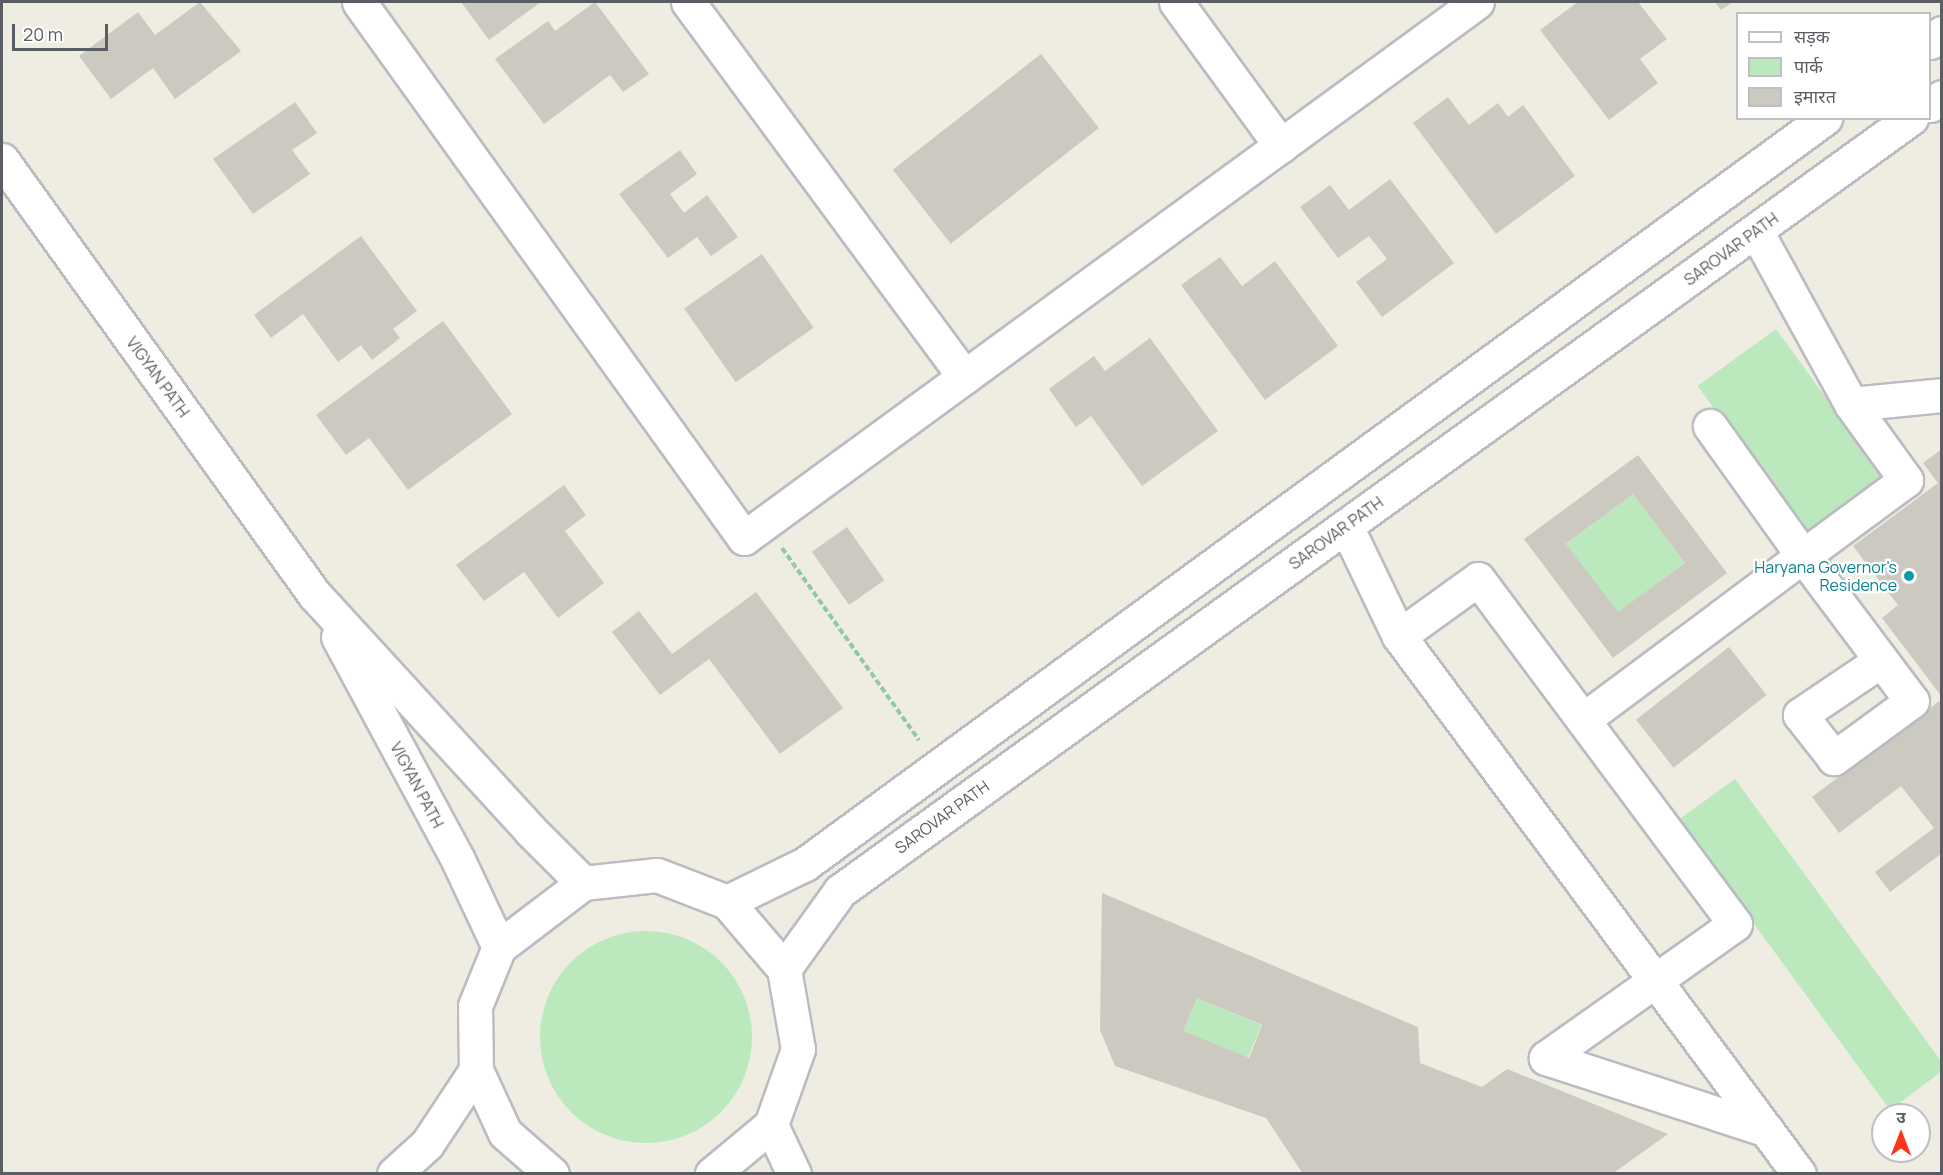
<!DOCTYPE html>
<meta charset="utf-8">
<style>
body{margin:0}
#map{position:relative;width:1943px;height:1175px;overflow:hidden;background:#efede2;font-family:Manrope,"Noto Sans Devanagari",sans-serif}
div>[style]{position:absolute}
.green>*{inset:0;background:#bbe9bd;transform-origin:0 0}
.round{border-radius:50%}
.building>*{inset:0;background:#ccc9c1;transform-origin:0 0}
.path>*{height:4px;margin-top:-2px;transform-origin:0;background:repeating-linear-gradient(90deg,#92c9a4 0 6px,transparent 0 9px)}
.roads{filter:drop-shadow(2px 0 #babcc2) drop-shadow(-2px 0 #babcc2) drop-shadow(0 2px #babcc2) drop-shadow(0 -2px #babcc2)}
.minor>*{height:33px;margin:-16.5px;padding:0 16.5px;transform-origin:16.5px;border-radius:16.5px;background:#fff}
.secondary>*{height:33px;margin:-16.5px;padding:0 16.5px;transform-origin:16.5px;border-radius:16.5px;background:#fff}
.dots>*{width:16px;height:16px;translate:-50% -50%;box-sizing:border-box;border:3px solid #fff;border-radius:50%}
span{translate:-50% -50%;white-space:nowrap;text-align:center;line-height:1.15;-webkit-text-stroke:4.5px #fff;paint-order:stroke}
.street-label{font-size:16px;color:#5a5e64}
.culture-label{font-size:16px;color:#0d838f}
.right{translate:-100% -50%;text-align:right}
.frame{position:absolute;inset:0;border:3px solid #5a5e64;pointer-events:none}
.legend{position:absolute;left:1736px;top:12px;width:195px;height:108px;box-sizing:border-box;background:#fff;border:2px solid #bdbfc1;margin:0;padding:8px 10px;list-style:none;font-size:18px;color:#5a5e64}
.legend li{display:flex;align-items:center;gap:12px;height:30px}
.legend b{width:30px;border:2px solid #bdbfc1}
.north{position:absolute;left:1871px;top:1103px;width:60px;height:60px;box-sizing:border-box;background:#fff;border:2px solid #bdbfc1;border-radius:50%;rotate:0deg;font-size:16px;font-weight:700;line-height:24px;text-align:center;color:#5a5e64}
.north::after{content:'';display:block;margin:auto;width:21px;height:27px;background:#fb361b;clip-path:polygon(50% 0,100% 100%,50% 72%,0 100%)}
.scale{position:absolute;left:12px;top:24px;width:96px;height:27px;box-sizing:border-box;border:3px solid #5a5e64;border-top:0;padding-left:8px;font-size:18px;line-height:21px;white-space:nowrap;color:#5a5e64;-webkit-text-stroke:4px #fff;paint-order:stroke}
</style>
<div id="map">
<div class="green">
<div style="left:1776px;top:329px;width:183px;height:97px;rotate:54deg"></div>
<div style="left:1633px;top:494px;width:86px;height:84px;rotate:53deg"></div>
<div style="clip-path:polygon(1735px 779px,1941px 1061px,1941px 1072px,1890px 1110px,1678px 820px)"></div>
<div class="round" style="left:540px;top:931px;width:212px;height:212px"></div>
<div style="left:1197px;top:998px;width:70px;height:36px;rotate:23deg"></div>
</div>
<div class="building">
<div style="clip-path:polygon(200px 2px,241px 51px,175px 99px,153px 68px,111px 99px,79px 56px,138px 12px,155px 35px)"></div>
<div style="clip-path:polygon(461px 2px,541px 2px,489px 40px)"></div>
<div style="clip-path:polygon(595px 2px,649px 74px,623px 92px,610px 75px,544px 124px,495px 59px,548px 21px,555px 31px)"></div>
<div style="clip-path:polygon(1578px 2px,1638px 2px,1667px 39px,1640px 59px,1658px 83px,1609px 120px,1540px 30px)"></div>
<div style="clip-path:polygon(1715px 2px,1733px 2px,1721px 10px)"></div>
<div style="left:1041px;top:54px;width:94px;height:188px;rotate:52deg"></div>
<div style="clip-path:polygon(1448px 97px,1469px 125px,1498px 103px,1508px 117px,1523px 105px,1575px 176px,1496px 234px,1413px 123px)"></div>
<div style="clip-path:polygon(295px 102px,317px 133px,292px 150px,310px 174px,253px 214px,213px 159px)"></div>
<div style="clip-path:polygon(680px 150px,697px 174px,670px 194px,684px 213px,707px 195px,738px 237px,711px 256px,697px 237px,668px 258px,619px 194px)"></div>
<div style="clip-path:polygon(1390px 179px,1454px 263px,1382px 317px,1356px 282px,1387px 259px,1369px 236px,1338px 258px,1300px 207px,1330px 185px,1349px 210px)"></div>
<div style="clip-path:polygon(361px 236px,417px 311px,393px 329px,400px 338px,372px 360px,361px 345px,338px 362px,303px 314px,271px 338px,254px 315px)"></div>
<div style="left:762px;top:254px;width:90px;height:95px;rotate:55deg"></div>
<div style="clip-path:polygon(1220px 257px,1242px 286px,1275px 261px,1338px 346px,1265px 400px,1181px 285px)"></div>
<div style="clip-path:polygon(443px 321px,512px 414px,408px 490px,369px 438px,346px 455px,316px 415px)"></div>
<div style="clip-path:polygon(1150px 338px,1218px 431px,1142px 486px,1091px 416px,1076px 427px,1049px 389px,1094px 356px,1105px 371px)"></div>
<div style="clip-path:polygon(1942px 449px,1942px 697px,1882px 618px,1898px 605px,1853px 546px,1938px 483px,1923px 463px)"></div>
<div style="clip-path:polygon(evenodd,1638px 455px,1727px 573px,1613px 658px,1524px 539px,1638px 455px,1633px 494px,1685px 563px,1618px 612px,1566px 544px,1633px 494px)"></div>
<div style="clip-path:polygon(564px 485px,586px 515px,565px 531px,604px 583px,558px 618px,524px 572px,484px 601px,456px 565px)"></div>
<div style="left:847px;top:527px;width:65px;height:43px;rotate:55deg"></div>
<div style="clip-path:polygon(756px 592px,843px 708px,780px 754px,709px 659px,660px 695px,612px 632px,639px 611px,672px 654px)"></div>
<div style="left:1729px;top:647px;width:61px;height:118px;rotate:52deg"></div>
<div style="clip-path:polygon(1942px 699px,1942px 853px,1890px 892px,1875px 872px,1934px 828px,1901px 786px,1839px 833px,1812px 797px)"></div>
<div style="clip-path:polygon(evenodd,1102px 893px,1418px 1027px,1420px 1063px,1482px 1087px,1507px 1069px,1668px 1134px,1612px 1174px,1303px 1174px,1266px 1118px,1115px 1066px,1100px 1030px,1102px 893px,1197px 998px,1262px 1025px,1249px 1058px,1183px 1031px,1197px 998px)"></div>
</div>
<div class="path">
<div style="left:782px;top:548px;width:236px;rotate:54.5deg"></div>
</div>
<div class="roads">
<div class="minor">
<div style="left:359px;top:2px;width:660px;rotate:54.31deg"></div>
<div style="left:744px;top:538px;width:908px;rotate:-36.18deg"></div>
<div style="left:688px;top:2px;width:466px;rotate:53.6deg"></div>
<div style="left:1176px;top:2px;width:178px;rotate:53.9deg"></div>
<div style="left:1756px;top:231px;width:197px;rotate:61.2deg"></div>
<div style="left:1851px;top:404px;width:94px;rotate:54.1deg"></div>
<div style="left:1906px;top:480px;width:128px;rotate:143.6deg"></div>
<div style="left:1803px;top:556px;width:181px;rotate:53.1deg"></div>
<div style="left:1912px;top:701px;width:97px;rotate:143.8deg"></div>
<div style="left:1834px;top:758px;width:55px;rotate:-128.3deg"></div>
<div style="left:1800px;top:715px;width:97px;rotate:-34deg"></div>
<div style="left:1851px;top:404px;width:91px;rotate:-5.6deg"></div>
<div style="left:1346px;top:526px;width:122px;rotate:64.3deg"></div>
<div style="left:1399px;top:636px;width:670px;rotate:53.37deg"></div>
<div style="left:1399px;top:636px;width:97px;rotate:-35.8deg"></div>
<div style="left:1478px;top:579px;width:430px;rotate:53.3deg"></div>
<div style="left:1735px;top:924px;width:232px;rotate:144.7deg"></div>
<div style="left:1546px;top:1058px;width:232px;rotate:18deg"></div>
<div style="left:1584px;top:719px;width:273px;rotate:-36.7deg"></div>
<div style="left:1803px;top:556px;width:160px;rotate:-125.6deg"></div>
</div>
<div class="secondary">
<div style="left:1930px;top:42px;width:15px;rotate:-37deg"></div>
<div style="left:1930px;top:105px;width:14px;rotate:-34deg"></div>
<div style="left:2px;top:160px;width:535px;rotate:54.29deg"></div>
<div style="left:314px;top:594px;width:320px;rotate:47.5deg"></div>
<div style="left:530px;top:830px;width:75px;rotate:45deg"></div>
<div style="left:338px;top:637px;width:253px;rotate:61.7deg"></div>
<div style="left:458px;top:860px;width:96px;rotate:64.8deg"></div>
<div style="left:727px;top:902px;width:87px;rotate:-26deg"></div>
<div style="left:805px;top:864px;width:1264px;rotate:-36.18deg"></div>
<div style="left:784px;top:969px;width:96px;rotate:-54.3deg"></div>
<div style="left:840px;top:891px;width:1321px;rotate:-35.82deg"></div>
<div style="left:771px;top:1125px;width:54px;rotate:64.9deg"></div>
<div style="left:394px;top:1174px;width:45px;rotate:-42.3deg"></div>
<div style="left:427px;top:1144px;width:89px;rotate:-56.5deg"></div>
<div style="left:552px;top:1174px;width:62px;rotate:-138.9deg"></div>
<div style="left:505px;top:1133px;width:69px;rotate:-114.7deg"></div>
<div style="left:476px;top:1070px;width:64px;rotate:-90.9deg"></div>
<div style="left:475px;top:1006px;width:64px;rotate:-67.9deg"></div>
<div style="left:499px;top:947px;width:106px;rotate:-37.3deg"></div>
<div style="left:583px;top:883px;width:74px;rotate:-6.2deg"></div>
<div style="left:657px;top:875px;width:75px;rotate:21.1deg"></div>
<div style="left:727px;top:902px;width:88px;rotate:49.6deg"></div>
<div style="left:784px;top:969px;width:81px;rotate:80.1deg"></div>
<div style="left:798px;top:1049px;width:81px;rotate:109.6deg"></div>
<div style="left:771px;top:1125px;width:77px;rotate:140.3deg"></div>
</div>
</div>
<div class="dots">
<div style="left:1909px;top:576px;background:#0f9aa8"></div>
</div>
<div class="street-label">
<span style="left:1731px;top:249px;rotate:-36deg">SAROVAR PATH</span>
<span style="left:158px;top:377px;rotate:54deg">VIGYAN PATH</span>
<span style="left:1336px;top:533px;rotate:-36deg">SAROVAR PATH</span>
<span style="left:417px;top:785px;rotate:62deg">VIGYAN PATH</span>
<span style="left:942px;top:817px;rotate:-36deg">SAROVAR PATH</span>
</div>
<div class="culture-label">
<span class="right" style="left:1897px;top:576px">Haryana Governor's<br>Residence</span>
</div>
<div class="frame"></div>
<ul class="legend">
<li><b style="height:8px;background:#fff"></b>सड़क</li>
<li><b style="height:16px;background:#bbe9bd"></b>पार्क</li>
<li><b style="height:16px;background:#ccc9c1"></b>इमारत</li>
</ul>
<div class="north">उ</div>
<div class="scale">20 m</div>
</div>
